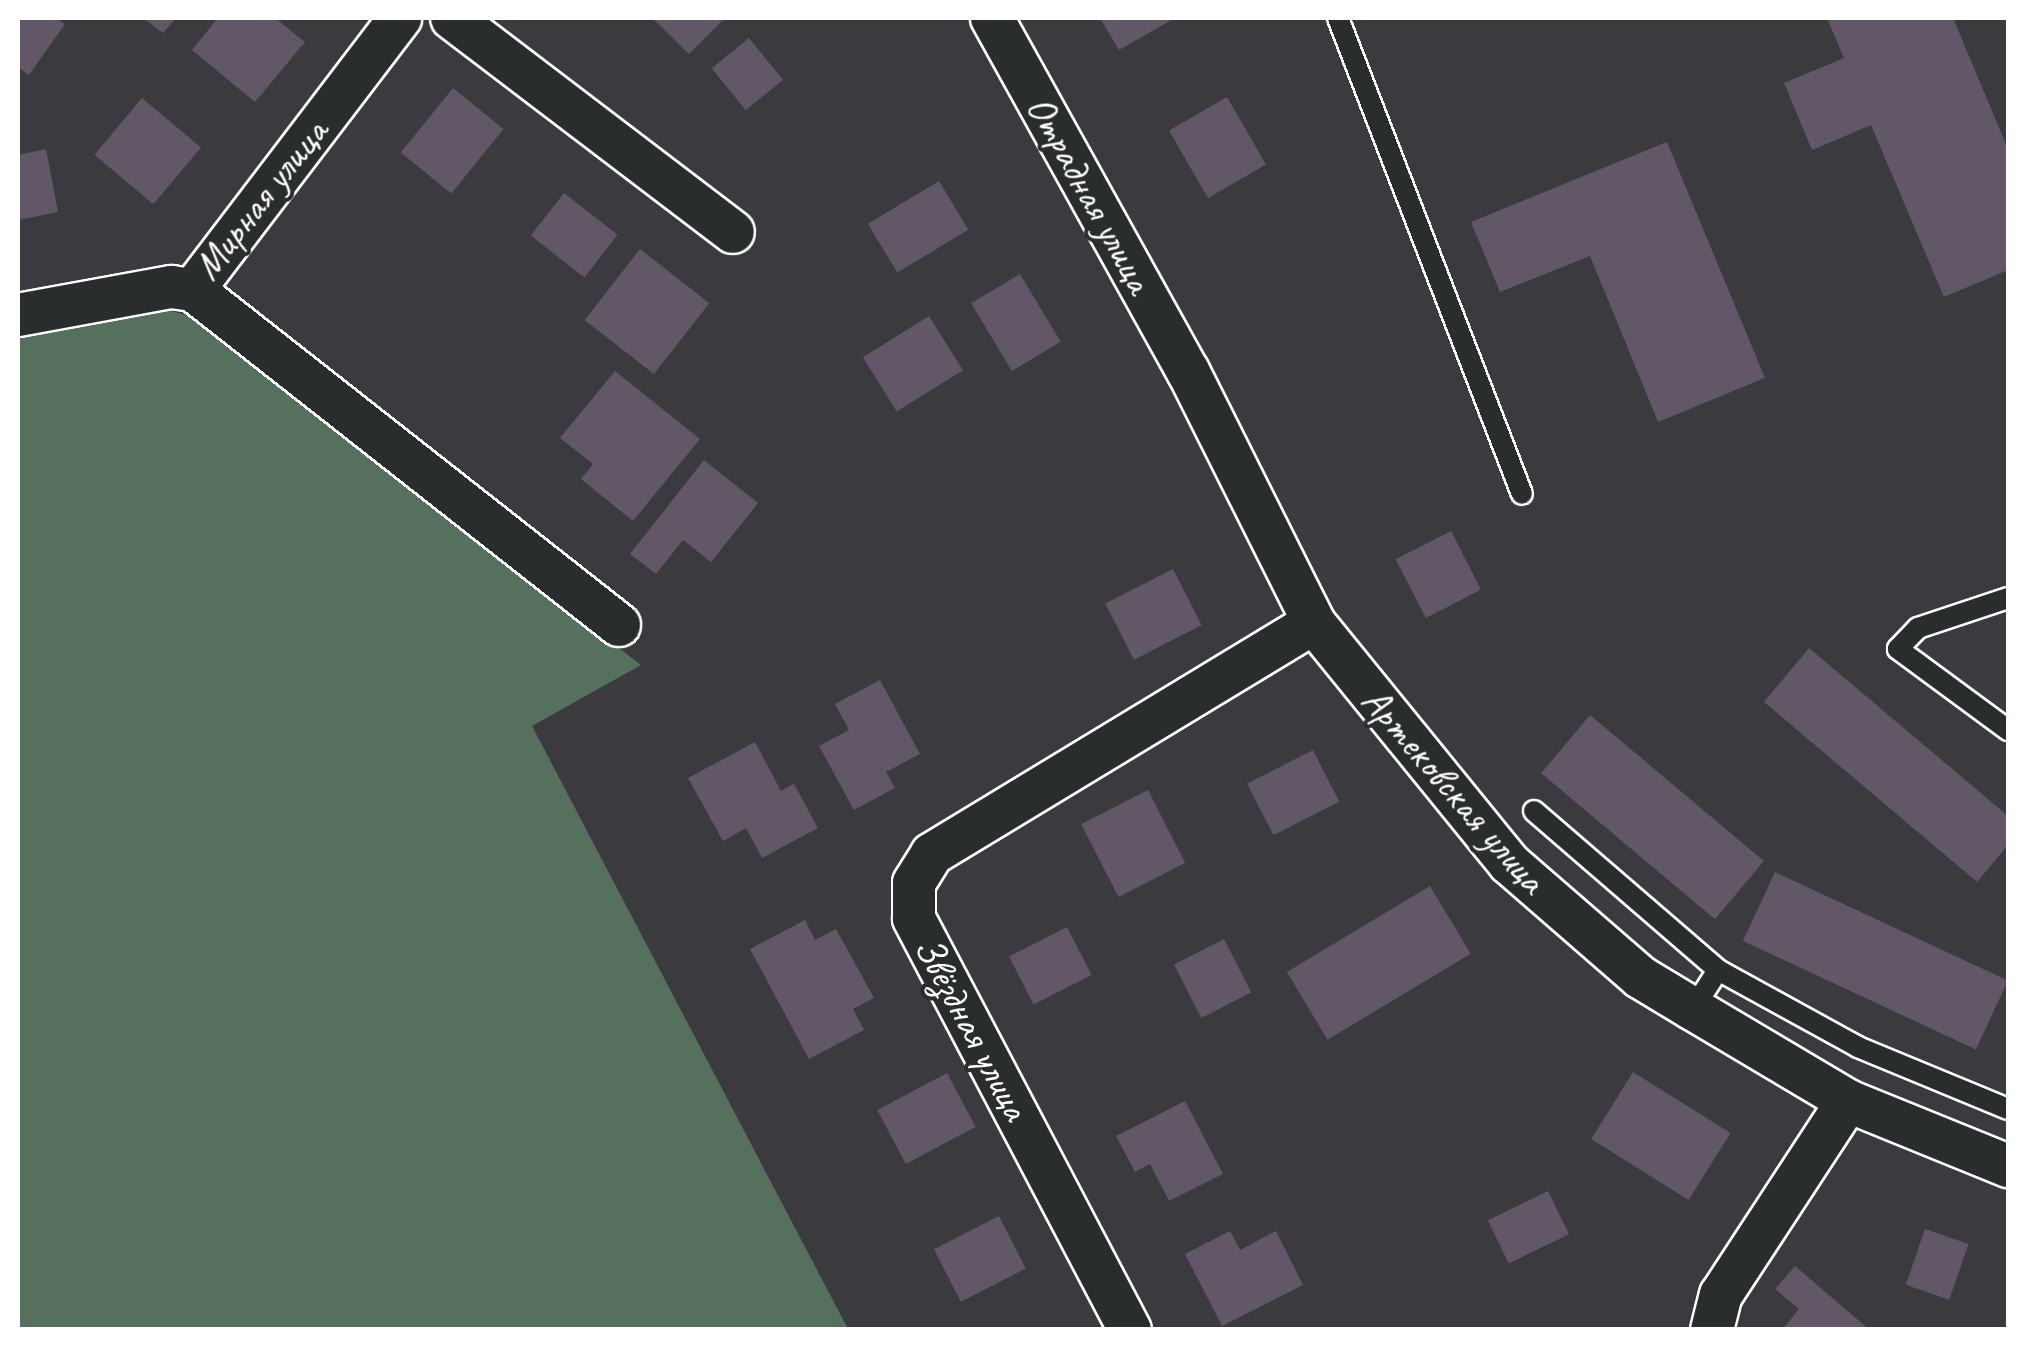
<!DOCTYPE html>
<meta charset="utf-8">
<style>
body{margin:0}
#map{position:relative;width:2026px;height:1347px;overflow:hidden;background:#3a3a3f;font-family:Caveat,sans-serif}
div>[style]{position:absolute}
.green>*{inset:0;background:#56705e}
.building>*{inset:0;background:#615766;transform-origin:0 0}
.roads{filter:drop-shadow(2px 0 #fff) drop-shadow(-2px 0 #fff) drop-shadow(0 2px #fff) drop-shadow(0 -2px #fff)}
.lane>*{height:20px;margin:-10px;padding:0 10px;transform-origin:10px;border-radius:10px;background:#2a2d2e}
.street>*{height:42px;margin:-21px;padding:0 21px;transform-origin:21px;border-radius:21px;background:#2a2d2e}
span{translate:-50% -50%;white-space:nowrap;text-align:center;line-height:1.15;-webkit-text-stroke:8px #2a2d2e;paint-order:stroke}
.street-label{font-size:40px;color:#fff}
.frame{position:absolute;inset:0;border:20px solid #fff;pointer-events:none}
</style>
<div id="map">
<div class="green">
<div style="clip-path:polygon(145px 305px,187px 315px,641px 665px,532px 726px,848px 1329px,18px 1330px,18px 330px)"></div>
</div>
<div class="building">
<div style="clip-path:polygon(18px 18px,55px 18px,65px 24px,29px 75px,18px 67px)"></div>
<div style="clip-path:polygon(143px 18px,176px 18px,163px 33px)"></div>
<div style="clip-path:polygon(218px 18px,275px 18px,305px 42px,255px 102px,192px 50px)"></div>
<div style="clip-path:polygon(652px 18px,725px 18px,689px 54px)"></div>
<div style="clip-path:polygon(1100px 18px,1175px 18px,1119px 50px)"></div>
<div style="clip-path:polygon(1827px 18px,1953px 18px,2008px 149px,2008px 270px,1944px 297px,1871px 125px,1812px 150px,1784px 83px,1844px 58px)"></div>
<div style="left:749px;top:38px;width:54px;height:48px;rotate:51deg"></div>
<div style="left:453px;top:88px;width:65px;height:83px;rotate:39deg"></div>
<div style="left:1227px;top:97px;width:78px;height:67px;rotate:60deg"></div>
<div style="left:142px;top:98px;width:77px;height:74px;rotate:40deg"></div>
<div style="clip-path:polygon(1667px 142px,1765px 378px,1658px 422px,1590px 256px,1500px 292px,1471px 222px)"></div>
<div style="clip-path:polygon(46px 149px,58px 212px,18px 220px,18px 155px)"></div>
<div style="left:939px;top:181px;width:57px;height:83px;rotate:59deg"></div>
<div style="left:564px;top:193px;width:68px;height:54px;rotate:38deg"></div>
<div style="left:640px;top:249px;width:88px;height:90px;rotate:38deg"></div>
<div style="left:1020px;top:274px;width:79px;height:57px;rotate:59deg"></div>
<div style="left:929px;top:316px;width:64px;height:78px;rotate:58deg"></div>
<div style="clip-path:polygon(615px 371px,700px 439px,633px 521px,581px 479px,593px 464px,560px 438px)"></div>
<div style="clip-path:polygon(704px 460px,758px 503px,711px 562px,683px 540px,656px 574px,630px 554px)"></div>
<div style="left:1451px;top:531px;width:66px;height:62px;rotate:63deg"></div>
<div style="left:1173px;top:569px;width:63px;height:76px;rotate:63deg"></div>
<div style="clip-path:polygon(1809px 648px,2008px 816px,2008px 845px,1977px 882px,1764px 702px)"></div>
<div style="clip-path:polygon(880px 680px,920px 754px,886px 772px,895px 788px,854px 810px,819px 746px,849px 730px,835px 704px)"></div>
<div style="left:1590px;top:715px;width:227px;height:76px;rotate:40deg"></div>
<div style="clip-path:polygon(755px 742px,781px 791px,794px 784px,818px 828px,762px 858px,746px 828px,723px 841px,688px 778px)"></div>
<div style="left:1313px;top:750px;width:58px;height:74px;rotate:63deg"></div>
<div style="left:1148px;top:790px;width:82px;height:75px;rotate:63deg"></div>
<div style="left:1775px;top:872px;width:257px;height:76px;rotate:25deg"></div>
<div style="left:1430px;top:886px;width:79px;height:167px;rotate:59deg"></div>
<div style="clip-path:polygon(805px 920px,815px 940px,836px 929px,874px 998px,853px 1009px,864px 1030px,809px 1059px,750px 949px)"></div>
<div style="left:1067px;top:927px;width:54px;height:65px;rotate:63deg"></div>
<div style="left:1224px;top:939px;width:60px;height:56px;rotate:63deg"></div>
<div style="left:1633px;top:1072px;width:115px;height:79px;rotate:32deg"></div>
<div style="left:947px;top:1073px;width:61px;height:79px;rotate:62deg"></div>
<div style="clip-path:polygon(1185px 1101px,1223px 1174px,1169px 1201px,1150px 1164px,1135px 1172px,1116px 1136px)"></div>
<div style="left:1548px;top:1191px;width:48px;height:67px;rotate:64deg"></div>
<div style="left:999px;top:1216px;width:59px;height:73px;rotate:63deg"></div>
<div style="left:1925px;top:1229px;width:46px;height:59px;rotate:19deg"></div>
<div style="clip-path:polygon(1230px 1231px,1240px 1250px,1276px 1231px,1303px 1285px,1222px 1326px,1185px 1254px)"></div>
<div style="clip-path:polygon(1795px 1266px,1870px 1330px,1782px 1330px,1799px 1309px,1775px 1289px)"></div>
</div>
<div class="roads">
<div class="lane">
<div style="left:1338px;top:18px;width:510px;rotate:68.87deg"></div>
<div style="left:2008px;top:598px;width:95px;rotate:161.6deg"></div>
<div style="left:1918px;top:628px;width:29px;rotate:134deg"></div>
<div style="left:1898px;top:649px;width:137px;rotate:36.4deg"></div>
<div style="left:1534px;top:811px;width:243px;rotate:40.8deg"></div>
<div style="left:1718px;top:970px;width:160px;rotate:28.8deg"></div>
<div style="left:1858px;top:1047px;width:162px;rotate:22.5deg"></div>
<div style="left:1693px;top:1009px;width:46px;rotate:-57.3deg"></div>
</div>
<div class="street">
<div style="left:452px;top:18px;width:353px;rotate:37.3deg"></div>
<div style="left:992px;top:18px;width:404px;rotate:61deg"></div>
<div style="left:1188px;top:371px;width:282px;rotate:63.4deg"></div>
<div style="left:1314px;top:623px;width:309px;rotate:50.9deg"></div>
<div style="left:1509px;top:863px;width:174px;rotate:41deg"></div>
<div style="left:1640px;top:977px;width:62px;rotate:31.1deg"></div>
<div style="left:1693px;top:1009px;width:180px;rotate:30.7deg"></div>
<div style="left:1848px;top:1101px;width:173px;rotate:22.1deg"></div>
<div style="left:193px;top:290px;width:542px;rotate:38.18deg"></div>
<div style="left:18px;top:315px;width:156px;rotate:-10.4deg"></div>
<div style="left:171px;top:287px;width:22px;rotate:8deg"></div>
<div style="left:193px;top:290px;width:342px;rotate:-52.7deg"></div>
<div style="left:1130px;top:1330px;width:465px;rotate:-117.7deg"></div>
<div style="left:914px;top:918px;width:35px;rotate:-90deg"></div>
<div style="left:914px;top:883px;width:34px;rotate:-58deg"></div>
<div style="left:932px;top:854px;width:446px;rotate:-31.2deg"></div>
<div style="left:1712px;top:1330px;width:36px;rotate:-76deg"></div>
<div style="left:1721px;top:1295px;width:232px;rotate:-56.8deg"></div>
</div>
</div>
<div class="street-label">
<span style="left:1090px;top:194px;rotate:61deg">Отрадная улица</span>
<span style="left:260px;top:199px;rotate:-52deg">Мирная улица</span>
<span style="left:1454px;top:790px;rotate:49deg">Артековская улица</span>
<span style="left:972px;top:1028px;rotate:62deg">Звёздная улица</span>
</div>
<div class="frame"></div>
</div>
